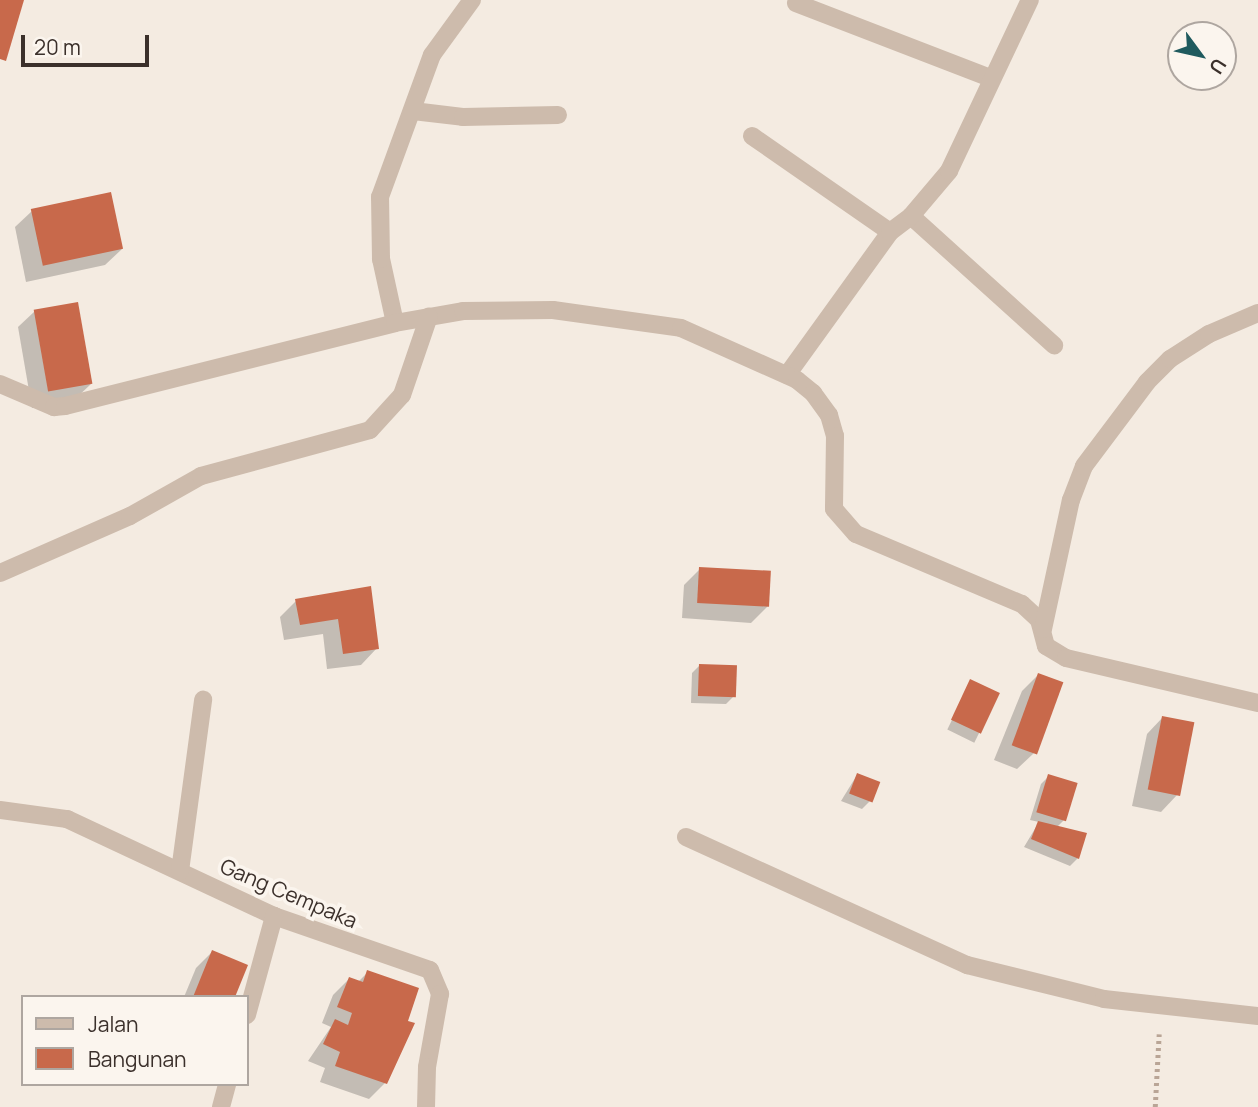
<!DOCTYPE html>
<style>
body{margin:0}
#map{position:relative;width:1258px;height:1107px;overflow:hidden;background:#f4ebe1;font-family:Manrope,sans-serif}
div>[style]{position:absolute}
.shadow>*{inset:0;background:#0003;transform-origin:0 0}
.building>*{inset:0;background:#c8694b;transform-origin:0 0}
.path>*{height:4.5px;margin-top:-2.25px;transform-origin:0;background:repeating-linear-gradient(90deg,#b9a596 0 3.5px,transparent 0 7px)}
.minor>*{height:18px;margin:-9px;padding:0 9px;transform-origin:9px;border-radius:9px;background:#cdbbac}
span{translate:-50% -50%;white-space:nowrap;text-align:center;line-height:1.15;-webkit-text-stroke:7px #fbf5ee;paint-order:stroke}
.street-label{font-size:21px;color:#3b302b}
.legend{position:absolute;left:21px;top:995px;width:228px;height:91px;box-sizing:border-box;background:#fbf5ee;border:2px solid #aea6a0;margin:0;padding:9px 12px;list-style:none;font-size:21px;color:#3b302b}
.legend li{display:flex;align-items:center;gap:14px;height:35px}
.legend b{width:35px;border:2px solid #aea6a0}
.north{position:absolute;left:1167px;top:21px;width:70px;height:70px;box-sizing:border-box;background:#fbf5ee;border:2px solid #aea6a0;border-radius:50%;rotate:123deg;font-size:19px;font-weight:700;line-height:28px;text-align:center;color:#3b302b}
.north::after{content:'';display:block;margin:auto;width:24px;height:32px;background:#1f5a5e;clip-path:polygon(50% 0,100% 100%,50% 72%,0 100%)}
.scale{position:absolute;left:21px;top:35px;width:128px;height:32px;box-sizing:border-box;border:4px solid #3b302b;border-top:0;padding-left:9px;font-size:21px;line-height:24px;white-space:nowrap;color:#3b302b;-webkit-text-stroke:5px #fbf5ee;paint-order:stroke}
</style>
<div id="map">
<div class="shadow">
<div style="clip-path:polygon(32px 211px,122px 249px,105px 265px,26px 282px,15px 227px)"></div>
<div style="clip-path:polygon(35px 311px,91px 384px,74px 400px,32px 408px,18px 327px)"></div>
<div style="clip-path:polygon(700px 569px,768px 606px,751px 623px,682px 618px,684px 585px)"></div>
<div style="clip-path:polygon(370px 588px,377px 648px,361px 665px,327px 669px,323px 634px,284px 640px,280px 617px,296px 601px)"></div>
<div style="clip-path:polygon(700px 665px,734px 696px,726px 704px,691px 703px,692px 673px)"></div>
<div style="clip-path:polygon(1038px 675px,1034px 753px,1017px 769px,994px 760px,1022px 691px)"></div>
<div style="left:971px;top:681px;width:30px;height:54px;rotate:26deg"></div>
<div style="clip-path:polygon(1163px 717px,1177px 795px,1161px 812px,1132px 806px,1147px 734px)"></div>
<div style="clip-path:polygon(857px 775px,870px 801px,862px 809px,841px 801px)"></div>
<div style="clip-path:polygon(1049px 776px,1064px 820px,1057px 827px,1078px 858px,1070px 866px,1024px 847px,1039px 822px,1030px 820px,1041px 784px)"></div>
<div style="clip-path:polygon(212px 952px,233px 997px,184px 997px,196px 968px)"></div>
<div style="clip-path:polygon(368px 972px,385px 1083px,369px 1099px,320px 1082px,325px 1068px,308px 1061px,331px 1027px,322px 1023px,333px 995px,349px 979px,358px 982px)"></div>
</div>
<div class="building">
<div style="clip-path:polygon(0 0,24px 0,6px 61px,0 59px)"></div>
<div style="left:111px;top:192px;width:58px;height:82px;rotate:78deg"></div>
<div style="left:78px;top:302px;width:83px;height:45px;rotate:80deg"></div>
<div style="left:699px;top:567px;width:72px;height:36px;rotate:3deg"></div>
<div style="clip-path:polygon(371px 586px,379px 649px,343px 654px,338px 619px,300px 625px,295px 599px)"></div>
<div style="left:699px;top:664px;width:38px;height:32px;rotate:2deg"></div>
<div style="left:1038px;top:673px;width:27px;height:77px;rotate:20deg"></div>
<div style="left:970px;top:679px;width:33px;height:45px;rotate:25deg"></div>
<div style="left:1162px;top:716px;width:33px;height:75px;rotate:11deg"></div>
<div style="left:857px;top:773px;width:25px;height:22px;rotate:21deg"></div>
<div style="left:1048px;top:774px;width:31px;height:40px;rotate:17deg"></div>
<div style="clip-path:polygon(1038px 821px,1087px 833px,1079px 859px,1031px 839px)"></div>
<div style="clip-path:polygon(212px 950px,248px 965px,235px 997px,193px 997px)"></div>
<div style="clip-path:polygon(367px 970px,419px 988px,408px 1021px,415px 1023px,387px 1084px,335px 1066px,340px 1052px,323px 1044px,335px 1019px,348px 1025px,352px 1013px,337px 1007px,349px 977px,363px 982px)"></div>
</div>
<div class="path">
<div style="left:1155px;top:1107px;width:73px;rotate:-86.9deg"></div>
</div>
<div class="minor">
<div style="left:796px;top:3px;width:208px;rotate:21.1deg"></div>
<div style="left:413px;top:111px;width:50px;rotate:6.8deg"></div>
<div style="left:463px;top:117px;width:95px;rotate:-1.2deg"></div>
<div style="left:752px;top:136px;width:168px;rotate:34.8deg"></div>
<div style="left:911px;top:216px;width:193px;rotate:42.1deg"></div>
<div style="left:395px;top:323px;width:66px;rotate:-102.3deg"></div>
<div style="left:381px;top:259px;width:62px;rotate:-90.9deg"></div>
<div style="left:380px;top:197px;width:151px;rotate:-69.9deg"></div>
<div style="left:432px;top:55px;width:68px;rotate:-54deg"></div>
<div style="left:787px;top:375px;width:176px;rotate:-54.2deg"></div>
<div style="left:890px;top:232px;width:26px;rotate:-37deg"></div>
<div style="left:911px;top:216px;width:59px;rotate:-49.8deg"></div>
<div style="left:949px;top:171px;width:189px;rotate:-64.7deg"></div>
<div style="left:0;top:384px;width:59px;rotate:23.1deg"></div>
<div style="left:54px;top:407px;width:11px;rotate:-5deg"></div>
<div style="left:65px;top:406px;width:340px;rotate:-14.1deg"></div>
<div style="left:395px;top:323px;width:69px;rotate:-10deg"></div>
<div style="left:463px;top:311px;width:90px;rotate:-0.6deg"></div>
<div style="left:553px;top:310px;width:129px;rotate:8deg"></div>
<div style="left:681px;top:328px;width:127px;rotate:24.1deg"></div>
<div style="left:797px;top:380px;width:21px;rotate:39deg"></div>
<div style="left:813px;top:393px;width:27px;rotate:54deg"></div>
<div style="left:829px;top:415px;width:22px;rotate:74deg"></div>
<div style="left:835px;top:436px;width:73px;rotate:90.8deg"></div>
<div style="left:834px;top:509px;width:33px;rotate:49deg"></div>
<div style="left:856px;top:534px;width:180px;rotate:22.9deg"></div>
<div style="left:1022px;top:604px;width:23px;rotate:43deg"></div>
<div style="left:1039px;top:620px;width:27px;rotate:75deg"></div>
<div style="left:1046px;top:646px;width:23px;rotate:31deg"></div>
<div style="left:1066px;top:658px;width:197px;rotate:13.2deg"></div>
<div style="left:0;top:573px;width:142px;rotate:-23.7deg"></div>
<div style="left:130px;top:516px;width:81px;rotate:-29.4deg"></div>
<div style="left:201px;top:476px;width:175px;rotate:-15.2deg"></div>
<div style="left:370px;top:430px;width:47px;rotate:-47.6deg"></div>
<div style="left:402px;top:395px;width:83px;rotate:-71.1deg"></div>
<div style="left:1043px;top:629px;width:132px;rotate:-77.8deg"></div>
<div style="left:1071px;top:500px;width:36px;rotate:-69deg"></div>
<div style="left:1084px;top:466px;width:105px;rotate:-53.1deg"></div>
<div style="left:1147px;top:382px;width:33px;rotate:-45deg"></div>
<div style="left:1170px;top:359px;width:46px;rotate:-32.7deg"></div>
<div style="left:1209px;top:334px;width:53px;rotate:-23.2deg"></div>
<div style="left:0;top:810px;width:68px;rotate:7.7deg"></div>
<div style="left:67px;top:819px;width:229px;rotate:25.1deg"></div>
<div style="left:274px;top:916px;width:165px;rotate:19.1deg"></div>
<div style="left:430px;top:970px;width:26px;rotate:67deg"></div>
<div style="left:440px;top:994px;width:74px;rotate:100.1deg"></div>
<div style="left:427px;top:1067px;width:40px;rotate:91.4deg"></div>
<div style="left:686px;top:837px;width:309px;rotate:24.5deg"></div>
<div style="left:967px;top:965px;width:141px;rotate:13.9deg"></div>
<div style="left:1104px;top:999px;width:155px;rotate:6.3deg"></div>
<div style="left:180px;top:871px;width:173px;rotate:-82.3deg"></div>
<div style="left:247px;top:1015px;width:103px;rotate:-74.7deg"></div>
<div style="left:221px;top:1107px;width:24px;rotate:-75deg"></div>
</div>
<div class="street-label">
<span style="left:289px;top:893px;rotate:23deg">Gang Cempaka</span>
</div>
<ul class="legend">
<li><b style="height:9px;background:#cdbbac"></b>Jalan</li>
<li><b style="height:19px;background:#c8694b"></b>Bangunan</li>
</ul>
<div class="north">U</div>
<div class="scale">20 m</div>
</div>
